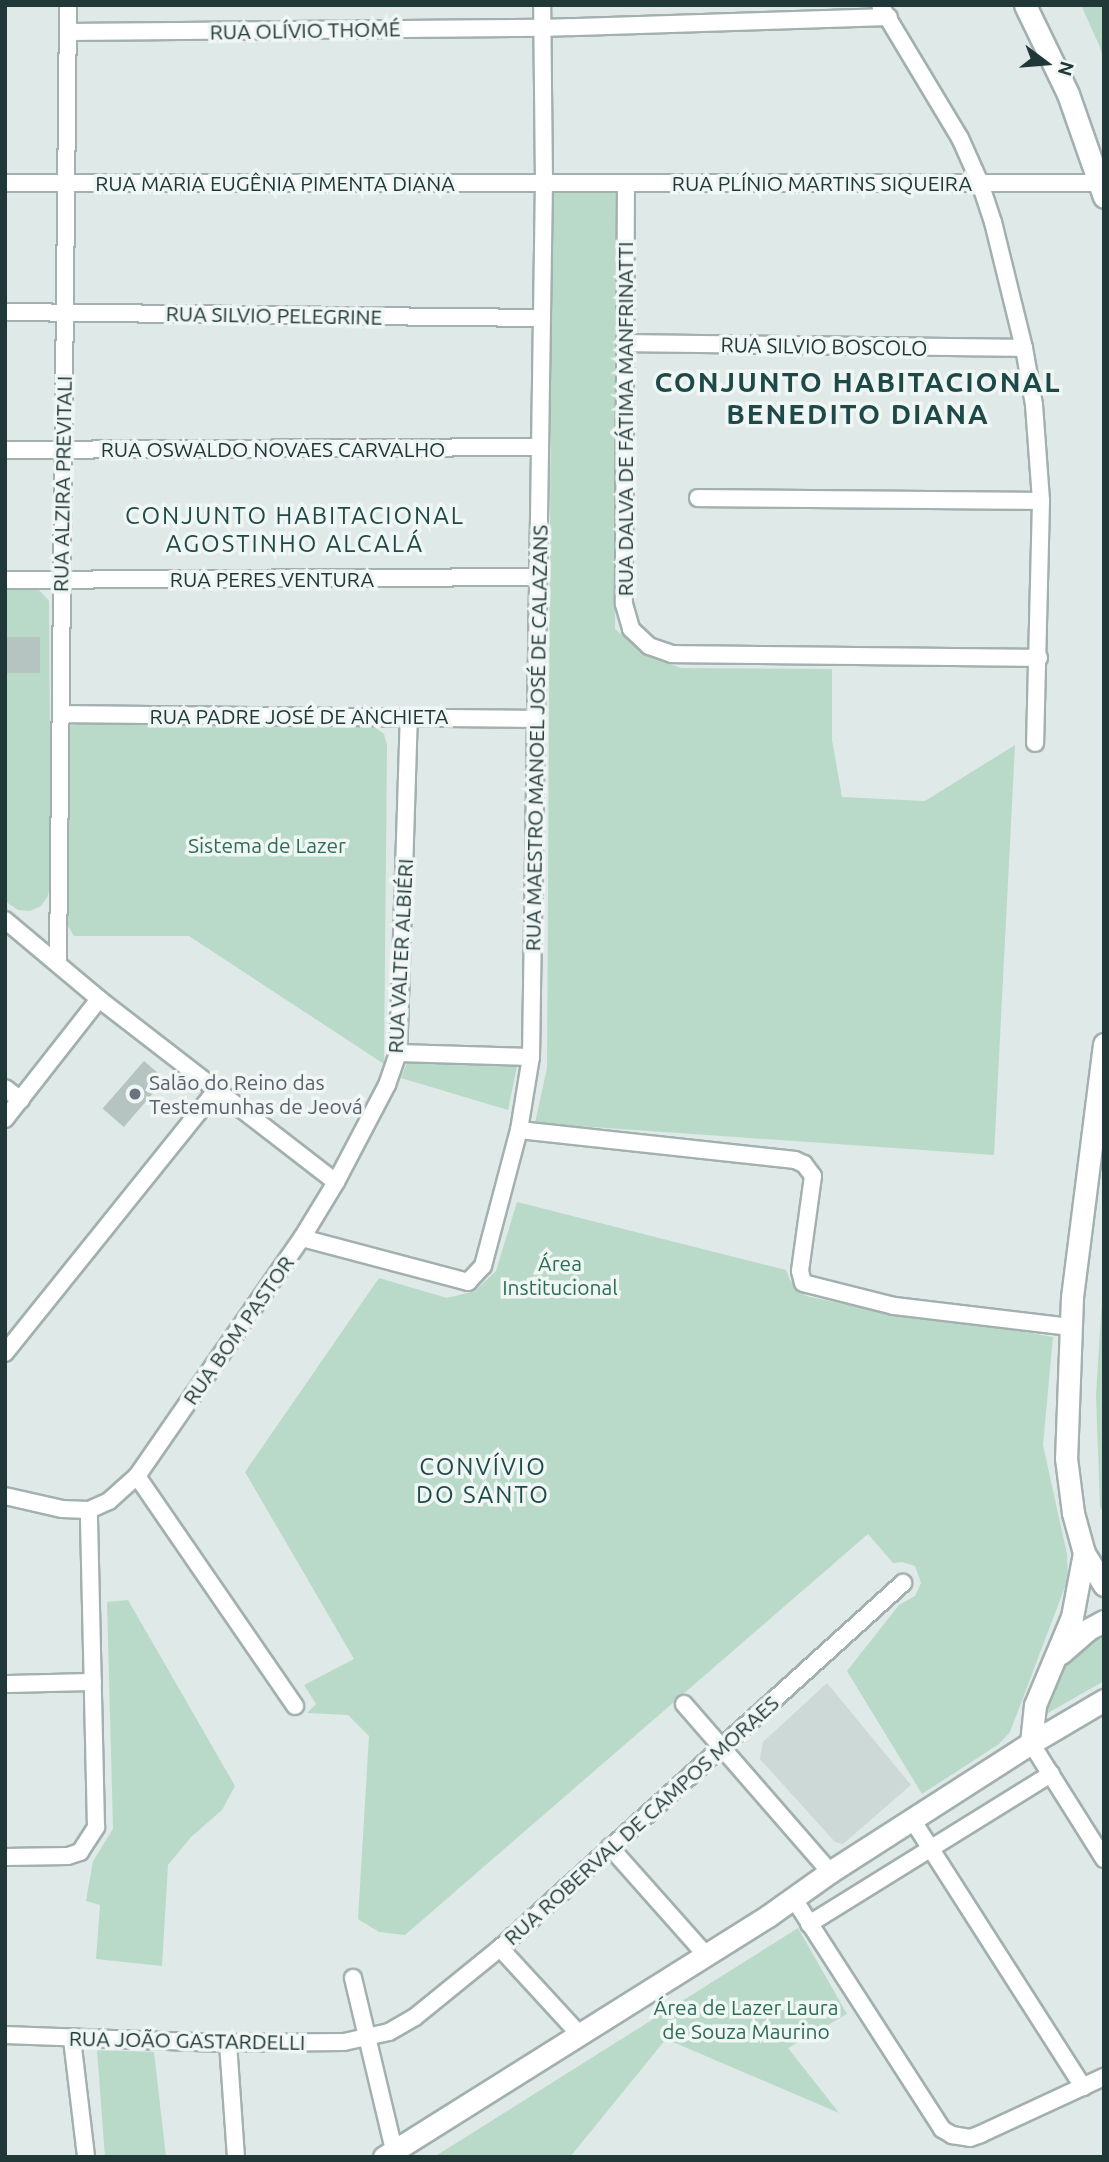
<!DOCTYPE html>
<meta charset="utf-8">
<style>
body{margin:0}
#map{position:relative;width:1109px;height:2162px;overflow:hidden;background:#dfe9e7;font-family:Ubuntu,sans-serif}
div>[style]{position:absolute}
.built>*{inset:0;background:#cdd9d6}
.green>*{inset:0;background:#b9dac9}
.building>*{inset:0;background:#b5c4c1;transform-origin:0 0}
.roads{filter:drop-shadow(2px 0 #a2b0af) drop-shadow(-2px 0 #a2b0af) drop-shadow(0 2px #a2b0af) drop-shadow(0 -2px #a2b0af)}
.street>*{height:16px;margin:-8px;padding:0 8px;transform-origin:8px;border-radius:8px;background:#fff}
.secondary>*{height:21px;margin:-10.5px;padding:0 10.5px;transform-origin:10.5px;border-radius:10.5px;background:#fff}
.dots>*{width:19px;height:19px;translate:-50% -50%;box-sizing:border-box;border:4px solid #eff6f4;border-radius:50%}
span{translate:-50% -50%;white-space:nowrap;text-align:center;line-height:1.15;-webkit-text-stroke:7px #eff6f4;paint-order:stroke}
.street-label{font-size:21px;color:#213838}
.park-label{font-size:21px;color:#2e6d55}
.worship-label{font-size:21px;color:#5b616d}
.left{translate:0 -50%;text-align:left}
.quarter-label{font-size:24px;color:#1e4949;letter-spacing:2px}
.district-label{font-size:28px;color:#1e4949;font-weight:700;letter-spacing:2px}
.frame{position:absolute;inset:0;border:7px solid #213838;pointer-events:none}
.north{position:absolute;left:1011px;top:28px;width:70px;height:70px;-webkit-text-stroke:5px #eff6f4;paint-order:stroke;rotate:106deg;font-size:19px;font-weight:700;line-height:28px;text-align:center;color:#213838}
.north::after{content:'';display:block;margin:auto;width:24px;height:32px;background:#213838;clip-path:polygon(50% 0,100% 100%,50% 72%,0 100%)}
</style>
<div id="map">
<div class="built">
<div style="clip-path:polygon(827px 1683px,911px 1785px,843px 1844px,835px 1842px,760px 1759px,763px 1742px)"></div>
</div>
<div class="green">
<div style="clip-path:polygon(1081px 5px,1104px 5px,1104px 60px,1099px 45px)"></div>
<div style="clip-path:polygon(552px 189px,618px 191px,615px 629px,644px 654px,681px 668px,832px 669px,832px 740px,842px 797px,925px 801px,1015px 745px,994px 1155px,535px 1123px,547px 1068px)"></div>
<div style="clip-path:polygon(5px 588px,39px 590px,49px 601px,51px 880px,48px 896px,41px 906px,30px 911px,18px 910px,5px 901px)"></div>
<div style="clip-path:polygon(76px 724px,374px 727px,384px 734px,387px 745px,384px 1064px,189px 936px,74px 936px,63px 918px,68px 732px,69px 726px)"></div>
<div style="clip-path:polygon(409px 1058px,518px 1061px,508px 1110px,401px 1078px)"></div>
<div style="clip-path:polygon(517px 1202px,786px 1270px,790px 1280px,806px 1296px,863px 1308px,947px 1318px,1053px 1337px,1043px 1445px,1067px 1554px,1068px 1579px,1010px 1732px,999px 1744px,922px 1794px,847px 1671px,899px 1605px,915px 1596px,921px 1583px,915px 1566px,902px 1562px,893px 1563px,868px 1534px,405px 1935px,379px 1932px,358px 1919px,369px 1736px,348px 1715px,307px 1713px,316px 1704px,304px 1685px,354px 1659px,245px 1472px,379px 1278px,447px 1298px,475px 1291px,496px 1271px)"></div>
<div style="clip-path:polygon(1104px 1268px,1104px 1513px,1100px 1507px,1096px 1395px)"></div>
<div style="clip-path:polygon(128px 1600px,235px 1786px,222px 1810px,191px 1837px,168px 1865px,162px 1966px,96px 1959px,100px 1905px,86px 1901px,93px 1861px,113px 1829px,107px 1602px)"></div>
<div style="clip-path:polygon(1104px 1629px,1104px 1681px,1048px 1713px,1042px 1713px,1064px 1661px)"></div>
<div style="clip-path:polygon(798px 1928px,847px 2014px,788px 2048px,839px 2113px,666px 2039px,570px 2157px,434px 2157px)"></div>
<div style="clip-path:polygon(97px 2050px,154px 2052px,166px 2157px,105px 2157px)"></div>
</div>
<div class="building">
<div style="left:5px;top:637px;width:35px;height:36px"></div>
<div style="left:144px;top:1061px;width:28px;height:63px;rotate:41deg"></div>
</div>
<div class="roads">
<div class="street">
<div style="left:880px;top:5px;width:155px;rotate:59deg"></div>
<div style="left:960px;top:138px;width:49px;rotate:66deg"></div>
<div style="left:980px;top:183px;width:41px;rotate:71.6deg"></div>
<div style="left:993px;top:222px;width:130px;rotate:76.2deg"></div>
<div style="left:1024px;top:348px;width:58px;rotate:80deg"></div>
<div style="left:1034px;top:405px;width:96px;rotate:85.8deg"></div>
<div style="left:1041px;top:501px;width:242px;rotate:91.4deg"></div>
<div style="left:68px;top:32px;width:474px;rotate:-0.5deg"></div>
<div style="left:542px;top:28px;width:347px;rotate:-1.8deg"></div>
<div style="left:5px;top:183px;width:1096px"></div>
<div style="left:626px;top:183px;width:421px;rotate:90.3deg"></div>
<div style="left:624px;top:604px;width:26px;rotate:74deg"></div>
<div style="left:631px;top:629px;width:25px;rotate:43deg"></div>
<div style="left:649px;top:646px;width:24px;rotate:19deg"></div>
<div style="left:672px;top:654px;width:367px;rotate:0.6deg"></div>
<div style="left:5px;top:312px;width:537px;rotate:0.64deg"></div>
<div style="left:625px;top:343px;width:399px;rotate:0.7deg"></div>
<div style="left:5px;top:450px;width:535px;rotate:-0.32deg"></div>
<div style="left:698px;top:498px;width:343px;rotate:0.5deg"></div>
<div style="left:5px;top:580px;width:533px;rotate:-0.32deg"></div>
<div style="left:62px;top:714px;width:474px;rotate:0.6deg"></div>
<div style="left:5px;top:920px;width:123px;rotate:40deg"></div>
<div style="left:99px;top:999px;width:299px;rotate:37.7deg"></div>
<div style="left:58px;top:963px;width:958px;rotate:-89.4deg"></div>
<div style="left:398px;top:1053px;width:133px;rotate:1.7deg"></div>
<div style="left:5px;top:1088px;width:20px;rotate:37deg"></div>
<div style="left:5px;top:1119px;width:152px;rotate:-51.9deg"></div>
<div style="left:519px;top:1130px;width:278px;rotate:6.2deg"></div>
<div style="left:795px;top:1160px;width:10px;rotate:24deg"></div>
<div style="left:804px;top:1164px;width:15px;rotate:53deg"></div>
<div style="left:813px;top:1176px;width:96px;rotate:97.8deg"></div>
<div style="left:800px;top:1271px;width:12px;rotate:76deg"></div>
<div style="left:803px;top:1283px;width:94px;rotate:14.2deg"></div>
<div style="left:894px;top:1306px;width:178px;rotate:6.8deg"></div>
<div style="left:302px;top:1238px;width:172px;rotate:14.8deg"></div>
<div style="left:468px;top:1282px;width:22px;rotate:-47deg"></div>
<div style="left:483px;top:1266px;width:141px;rotate:-75.2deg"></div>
<div style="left:519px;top:1130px;width:74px;rotate:-80.7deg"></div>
<div style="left:531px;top:1057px;width:874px;rotate:-89.15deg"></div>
<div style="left:544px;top:183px;width:178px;rotate:-90.6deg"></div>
<div style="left:5px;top:1353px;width:339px;rotate:-51.2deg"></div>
<div style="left:137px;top:1476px;width:279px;rotate:55.5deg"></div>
<div style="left:5px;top:1496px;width:58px;rotate:12.8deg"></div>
<div style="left:62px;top:1509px;width:27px;rotate:2deg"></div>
<div style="left:89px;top:1510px;width:22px;rotate:-24deg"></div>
<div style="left:109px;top:1501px;width:38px;rotate:-42deg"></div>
<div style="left:137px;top:1476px;width:290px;rotate:-55.3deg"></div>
<div style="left:302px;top:1238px;width:66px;rotate:-58.7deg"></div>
<div style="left:336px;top:1182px;width:110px;rotate:-62.3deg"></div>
<div style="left:387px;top:1085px;width:34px;rotate:-71deg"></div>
<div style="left:398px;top:1053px;width:23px;rotate:-88deg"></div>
<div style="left:399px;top:1030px;width:313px;rotate:-88.2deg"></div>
<div style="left:5px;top:1684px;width:88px;rotate:-1.3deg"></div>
<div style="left:684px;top:1704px;width:223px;rotate:49deg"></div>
<div style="left:1031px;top:1743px;width:137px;rotate:57.8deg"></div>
<div style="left:913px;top:1821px;width:316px;rotate:57.4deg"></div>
<div style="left:610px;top:1847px;width:144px;rotate:48.4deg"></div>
<div style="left:5px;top:1857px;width:63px;rotate:-0.9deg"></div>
<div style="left:68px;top:1856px;width:13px;rotate:-18deg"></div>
<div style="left:80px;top:1852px;width:30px;rotate:-57deg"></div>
<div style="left:96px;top:1827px;width:317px;rotate:-91.3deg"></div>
<div style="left:794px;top:1899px;width:274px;rotate:57.2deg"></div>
<div style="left:942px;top:2129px;width:12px;rotate:31deg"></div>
<div style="left:952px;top:2135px;width:18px;rotate:9deg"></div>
<div style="left:970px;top:2138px;width:12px;rotate:-20deg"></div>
<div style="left:981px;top:2134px;width:136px;rotate:-24.9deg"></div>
<div style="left:809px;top:1924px;width:285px;rotate:-31.8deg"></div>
<div style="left:500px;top:1948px;width:117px;rotate:47.4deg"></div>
<div style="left:353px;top:1978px;width:177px;rotate:76.6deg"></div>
<div style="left:5px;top:2035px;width:223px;rotate:2.1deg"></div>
<div style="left:228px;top:2043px;width:116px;rotate:-0.5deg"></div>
<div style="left:344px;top:2042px;width:46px;rotate:-12.5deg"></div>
<div style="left:389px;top:2032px;width:30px;rotate:-30deg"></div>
<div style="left:415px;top:2017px;width:109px;rotate:-39.1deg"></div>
<div style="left:500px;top:1948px;width:544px;rotate:-42.17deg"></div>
<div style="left:72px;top:2039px;width:119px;rotate:83.2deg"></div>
<div style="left:228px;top:2043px;width:114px;rotate:86deg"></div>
</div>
<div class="secondary">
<div style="left:1025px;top:5px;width:99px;rotate:64.2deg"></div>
<div style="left:1068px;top:94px;width:109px;rotate:70.7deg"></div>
<div style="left:1104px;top:1044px;width:255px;rotate:97.2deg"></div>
<div style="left:1072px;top:1297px;width:161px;rotate:92.1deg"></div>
<div style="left:1066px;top:1458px;width:55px;rotate:82.7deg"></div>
<div style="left:1073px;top:1513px;width:41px;rotate:74.6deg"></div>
<div style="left:1084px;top:1553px;width:38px;rotate:58deg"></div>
<div style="left:1061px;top:1653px;width:35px;rotate:-41deg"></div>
<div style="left:1087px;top:1630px;width:19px;rotate:-28deg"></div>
<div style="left:1031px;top:1743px;width:38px;rotate:-84deg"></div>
<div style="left:1035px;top:1705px;width:95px;rotate:-67.2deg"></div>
<div style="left:1072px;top:1617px;width:65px;rotate:-79.4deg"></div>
<div style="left:384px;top:2157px;width:453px;rotate:-32.1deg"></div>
<div style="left:768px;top:1916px;width:76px;rotate:-35.4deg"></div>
<div style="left:830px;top:1872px;width:239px;rotate:-32.7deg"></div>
<div style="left:1031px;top:1743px;width:85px;rotate:-30.5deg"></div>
</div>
</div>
<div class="dots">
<div style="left:135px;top:1094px;background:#6b7280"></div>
</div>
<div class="street-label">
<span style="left:305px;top:30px;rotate:-1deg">RUA OLÍVIO THOMÉ</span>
<span style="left:275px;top:183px">RUA MARIA EUGÊNIA PIMENTA DIANA</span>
<span style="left:822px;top:183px">RUA PLÍNIO MARTINS SIQUEIRA</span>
<span style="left:274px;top:315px;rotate:1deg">RUA SILVIO PELEGRINE</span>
<span style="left:824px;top:346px;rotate:1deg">RUA SILVIO BOSCOLO</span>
<span style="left:625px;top:419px;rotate:-90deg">RUA DALVA DE FÁTIMA MANFRINATTI</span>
<span style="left:273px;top:449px">RUA OSWALDO NOVAES CARVALHO</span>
<span style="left:62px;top:484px;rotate:-89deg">RUA ALZIRA PREVITALI</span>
<span style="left:272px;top:579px">RUA PERES VENTURA</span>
<span style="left:299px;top:716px">RUA PADRE JOSÉ DE ANCHIETA</span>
<span style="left:536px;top:738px;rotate:-89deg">RUA MAESTRO MANOEL JOSÉ DE CALAZANS</span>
<span style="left:400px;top:956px;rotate:-87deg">RUA VALTER ALBIÉRI</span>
<span style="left:238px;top:1330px;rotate:-55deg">RUA BOM PASTOR</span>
<span style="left:641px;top:1820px;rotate:-42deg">RUA ROBERVAL DE CAMPOS MORAES</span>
<span style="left:187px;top:2040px;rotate:1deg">RUA JOÃO GASTARDELLI</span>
</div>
<div class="park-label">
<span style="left:267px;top:845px">Sistema de Lazer</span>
<span style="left:560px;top:1275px">Área<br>Institucional</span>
<span style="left:746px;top:2019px">Área de Lazer Laura<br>de Souza Maurino</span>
</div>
<div class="worship-label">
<span class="left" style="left:149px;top:1094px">Salão do Reino das<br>Testemunhas de Jeová</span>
</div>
<div class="quarter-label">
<span style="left:295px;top:530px">CONJUNTO HABITACIONAL<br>AGOSTINHO ALCALÁ</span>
<span style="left:483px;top:1481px">CONVÍVIO<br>DO SANTO</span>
</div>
<div class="district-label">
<span style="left:858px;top:398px">CONJUNTO HABITACIONAL<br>BENEDITO DIANA</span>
</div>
<div class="frame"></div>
<div class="north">N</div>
</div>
